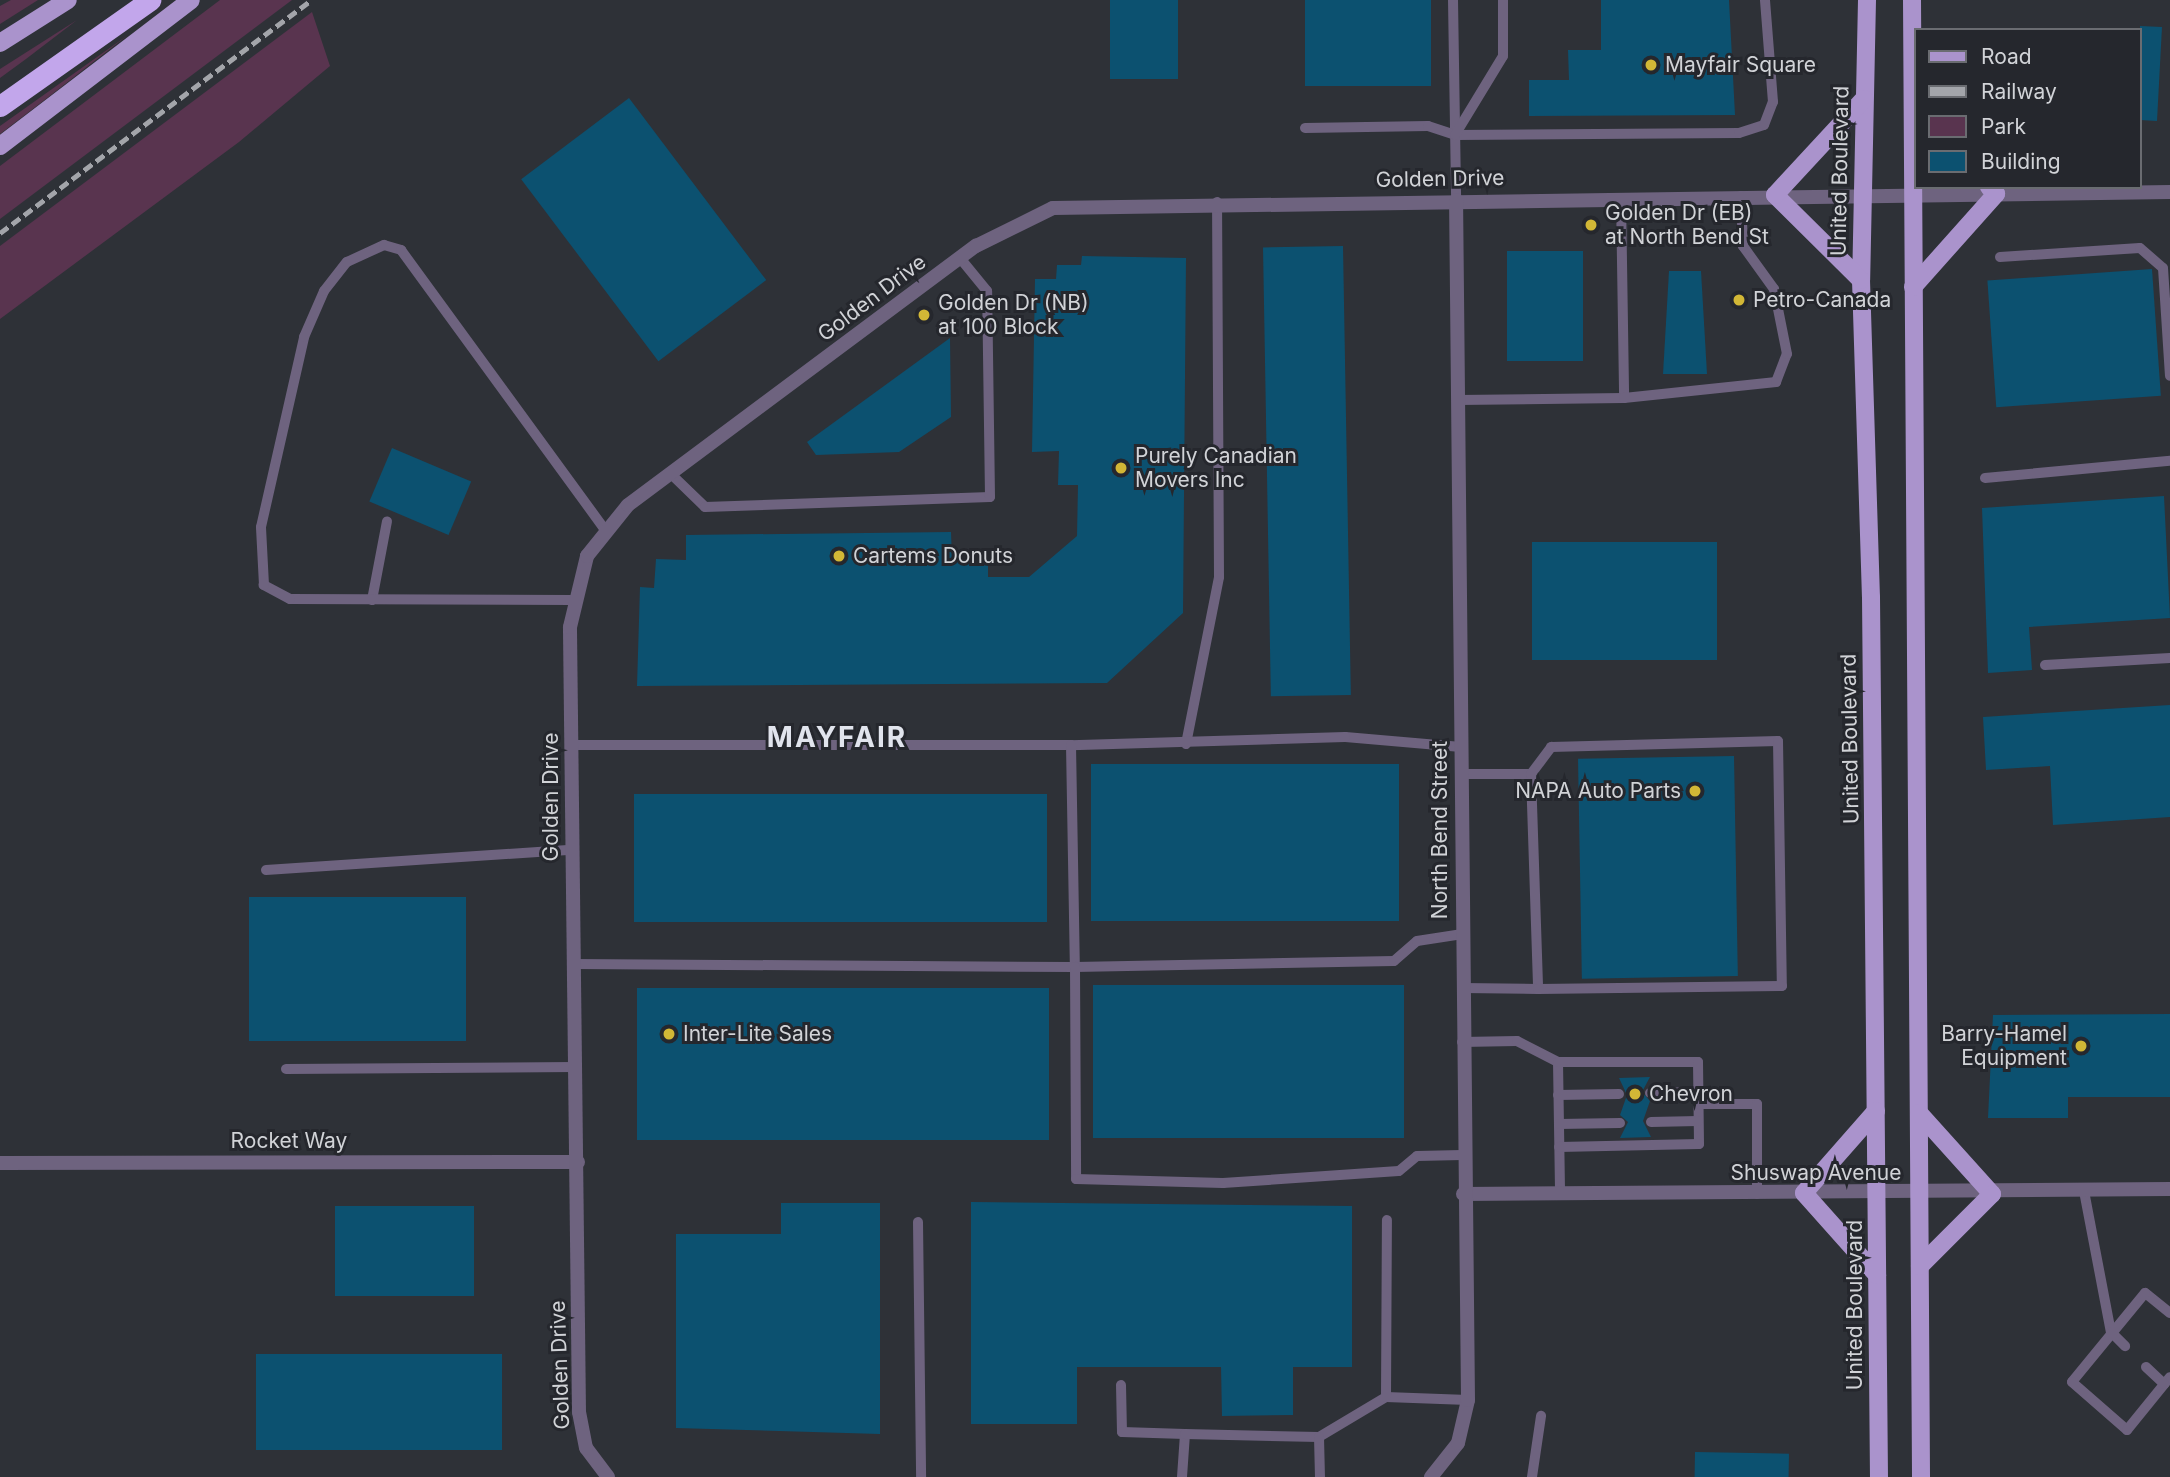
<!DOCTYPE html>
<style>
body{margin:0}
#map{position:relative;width:2170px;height:1477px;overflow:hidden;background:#2e3137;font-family:Inter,sans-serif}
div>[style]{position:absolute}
.green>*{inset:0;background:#59344f}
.building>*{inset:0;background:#0c5170;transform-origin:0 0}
.lane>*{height:10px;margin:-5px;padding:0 5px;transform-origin:5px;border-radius:5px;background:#6e637f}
.street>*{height:14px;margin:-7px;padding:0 7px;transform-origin:7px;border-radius:7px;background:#6e637f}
.primary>*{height:18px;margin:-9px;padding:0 9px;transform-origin:9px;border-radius:9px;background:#aa93cc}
.highway>*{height:21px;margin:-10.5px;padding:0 10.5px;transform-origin:10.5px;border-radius:10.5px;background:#c2a6eb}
.rail>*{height:5px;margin-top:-2.5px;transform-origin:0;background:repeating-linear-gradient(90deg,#a3a5aa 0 10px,transparent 0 15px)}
.dots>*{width:19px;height:19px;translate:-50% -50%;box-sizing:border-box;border:4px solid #25272d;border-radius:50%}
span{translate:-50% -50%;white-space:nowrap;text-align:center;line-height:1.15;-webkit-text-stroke:6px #25272d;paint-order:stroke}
.poi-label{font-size:21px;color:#d1d3d7}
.left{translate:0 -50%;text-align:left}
.right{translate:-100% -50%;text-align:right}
.street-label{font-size:21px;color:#d1d3d7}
.district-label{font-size:28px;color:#e1e4ed;font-weight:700;letter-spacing:2px}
.legend{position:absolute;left:1914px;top:28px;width:228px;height:161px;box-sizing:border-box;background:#25272d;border:2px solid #6a6c71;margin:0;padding:9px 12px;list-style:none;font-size:21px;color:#d1d3d7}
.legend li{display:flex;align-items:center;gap:14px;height:35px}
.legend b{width:35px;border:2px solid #6a6c71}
</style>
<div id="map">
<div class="green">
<div style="clip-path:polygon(11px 0,38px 0,0 24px,0 6px)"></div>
<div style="clip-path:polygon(220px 0,292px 0,0 219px,0 166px)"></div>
<div style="clip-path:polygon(312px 12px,330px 66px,239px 142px,0 319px,0 246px)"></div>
<div style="clip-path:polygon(77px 20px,26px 59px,0 78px,0 69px)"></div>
<div style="clip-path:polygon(128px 35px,51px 95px,0 134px,0 126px)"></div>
</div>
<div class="building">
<div style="left:1110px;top:0;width:68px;height:79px"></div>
<div style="left:1305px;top:0;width:126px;height:86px"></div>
<div style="clip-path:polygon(1601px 0,1729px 0,1735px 115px,1529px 116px,1529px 80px,1569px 80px,1568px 50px,1601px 50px)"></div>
<div style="clip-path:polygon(2140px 26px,2162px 27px,2157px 121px,2140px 120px)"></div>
<div style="left:629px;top:98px;width:228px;height:135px;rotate:53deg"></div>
<div style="left:1343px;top:246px;width:449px;height:80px;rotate:89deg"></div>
<div style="left:1507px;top:251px;width:76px;height:110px"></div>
<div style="clip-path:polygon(1082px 256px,1186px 258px,1183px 613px,1107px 683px,637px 686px,640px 587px,654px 588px,656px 559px,686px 560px,686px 535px,951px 532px,952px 559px,988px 560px,988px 577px,1029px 577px,1077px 536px,1078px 485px,1058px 485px,1059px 451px,1032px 452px,1035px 279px,1056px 279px,1057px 265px,1081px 265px)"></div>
<div style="left:2152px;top:269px;width:127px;height:165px;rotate:86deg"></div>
<div style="clip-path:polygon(1669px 271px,1701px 271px,1707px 374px,1663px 374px)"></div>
<div style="clip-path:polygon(950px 338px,951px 417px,899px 452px,816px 455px,807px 442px)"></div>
<div style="left:392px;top:448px;width:86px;height:58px;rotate:23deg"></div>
<div style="clip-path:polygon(2164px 496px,2170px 618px,2029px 627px,2032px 670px,1988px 673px,1982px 508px)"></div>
<div style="left:1717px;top:542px;width:118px;height:185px;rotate:90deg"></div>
<div style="clip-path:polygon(2170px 705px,2170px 817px,2053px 825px,2050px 766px,1986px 770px,1983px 717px)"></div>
<div style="left:1734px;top:756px;width:220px;height:156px;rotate:89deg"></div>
<div style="left:1399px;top:764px;width:157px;height:308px;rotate:90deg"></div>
<div style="left:1047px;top:794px;width:128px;height:413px;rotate:90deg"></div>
<div style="left:466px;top:897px;width:144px;height:217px;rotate:90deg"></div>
<div style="left:1404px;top:985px;width:153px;height:311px;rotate:90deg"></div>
<div style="left:1049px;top:988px;width:152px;height:412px;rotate:90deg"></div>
<div style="clip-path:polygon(2170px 1014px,2170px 1097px,2068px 1097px,2068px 1118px,1988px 1118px,1993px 1015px)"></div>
<div style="clip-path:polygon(1650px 1077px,1642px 1092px,1650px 1101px,1643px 1121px,1651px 1137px,1620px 1138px,1628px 1122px,1620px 1115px,1627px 1095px,1619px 1078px)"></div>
<div style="clip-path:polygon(971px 1202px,1352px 1206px,1352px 1367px,1293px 1367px,1293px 1415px,1222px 1416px,1221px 1367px,1077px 1367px,1077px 1424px,971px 1424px)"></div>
<div style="clip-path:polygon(781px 1203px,880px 1203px,880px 1434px,676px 1428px,676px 1234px,781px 1234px)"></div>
<div style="left:335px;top:1206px;width:139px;height:90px"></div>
<div style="left:256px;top:1354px;width:246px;height:96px"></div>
<div style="left:1695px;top:1452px;width:94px;height:25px;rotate:1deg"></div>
</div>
<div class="lane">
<div style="left:1453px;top:0;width:200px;rotate:89.1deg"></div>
<div style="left:1305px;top:128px;width:123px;rotate:-0.9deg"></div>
<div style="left:1428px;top:126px;width:28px;rotate:18deg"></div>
<div style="left:1455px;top:135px;width:284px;rotate:-0.4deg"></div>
<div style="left:1739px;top:133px;width:26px;rotate:-18deg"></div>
<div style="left:1764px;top:125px;width:25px;rotate:-69deg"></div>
<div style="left:1773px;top:102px;width:102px;rotate:-94.5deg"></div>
<div style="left:1455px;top:135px;width:92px;rotate:-58.7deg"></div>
<div style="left:1503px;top:56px;width:56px;rotate:-90deg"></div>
<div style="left:1621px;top:198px;width:200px;rotate:89.1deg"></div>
<div style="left:2000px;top:257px;width:140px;rotate:-3.7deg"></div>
<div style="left:2140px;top:248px;width:30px;rotate:41deg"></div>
<div style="left:2163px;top:268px;width:108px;rotate:86.3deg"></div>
<div style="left:1458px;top:400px;width:166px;rotate:-0.7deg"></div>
<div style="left:1624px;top:398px;width:153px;rotate:-6deg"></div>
<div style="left:1776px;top:382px;width:30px;rotate:-69deg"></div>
<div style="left:1787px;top:354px;width:66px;rotate:-101.3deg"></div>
<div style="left:1774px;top:289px;width:53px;rotate:-125.8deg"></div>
<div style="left:1743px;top:246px;width:50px;rotate:-92.3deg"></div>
<div style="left:671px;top:474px;width:47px;rotate:44.1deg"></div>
<div style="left:705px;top:507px;width:285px;rotate:-2deg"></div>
<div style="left:990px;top:497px;width:206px;rotate:-90.8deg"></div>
<div style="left:987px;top:291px;width:43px;rotate:-129.3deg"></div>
<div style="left:1985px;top:478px;width:186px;rotate:-5.3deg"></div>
<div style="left:372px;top:600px;width:80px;rotate:-79.2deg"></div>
<div style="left:572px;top:600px;width:282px;rotate:-179.8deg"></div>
<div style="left:290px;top:599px;width:30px;rotate:-152deg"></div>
<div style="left:264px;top:585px;width:58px;rotate:-93deg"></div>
<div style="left:261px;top:527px;width:195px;rotate:-77.2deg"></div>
<div style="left:304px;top:337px;width:50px;rotate:-66.5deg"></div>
<div style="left:324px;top:291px;width:37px;rotate:-52deg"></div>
<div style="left:347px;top:262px;width:41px;rotate:-24.7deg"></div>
<div style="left:384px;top:245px;width:18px;rotate:16deg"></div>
<div style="left:401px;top:250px;width:344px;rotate:53.9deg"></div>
<div style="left:2045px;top:665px;width:125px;rotate:-3.2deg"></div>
<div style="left:1186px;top:744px;width:170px;rotate:-78.8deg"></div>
<div style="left:1219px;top:577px;width:375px;rotate:-90.3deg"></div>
<div style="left:572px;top:745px;width:499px"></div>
<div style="left:1461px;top:747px;width:116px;rotate:-175.1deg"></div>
<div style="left:1345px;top:737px;width:274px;rotate:178.3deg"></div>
<div style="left:1071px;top:745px;width:222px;rotate:89deg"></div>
<div style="left:1075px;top:967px;width:319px;rotate:-1.1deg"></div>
<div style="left:1394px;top:961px;width:30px;rotate:-41deg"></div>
<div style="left:1417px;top:941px;width:46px;rotate:-8.8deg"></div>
<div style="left:1461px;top:774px;width:70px"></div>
<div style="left:1531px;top:774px;width:215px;rotate:88.1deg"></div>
<div style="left:1538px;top:989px;width:76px;rotate:-179.2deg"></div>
<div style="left:1531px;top:774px;width:34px;rotate:-53deg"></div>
<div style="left:1551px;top:747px;width:227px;rotate:-1.5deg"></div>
<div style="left:1778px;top:741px;width:245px;rotate:89.1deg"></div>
<div style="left:1782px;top:986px;width:244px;rotate:179.3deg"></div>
<div style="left:266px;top:870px;width:306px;rotate:-3.8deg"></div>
<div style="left:573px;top:964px;width:502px;rotate:0.34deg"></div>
<div style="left:1075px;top:967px;width:212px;rotate:89.7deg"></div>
<div style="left:1076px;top:1179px;width:147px;rotate:1.6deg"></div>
<div style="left:1223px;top:1183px;width:176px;rotate:-3.9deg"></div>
<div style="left:1399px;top:1171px;width:23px;rotate:-40deg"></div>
<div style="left:1417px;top:1156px;width:45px;rotate:-1.3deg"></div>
<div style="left:1462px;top:1042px;width:55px;rotate:-1deg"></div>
<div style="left:1517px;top:1041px;width:46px;rotate:27.1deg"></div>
<div style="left:1558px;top:1062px;width:132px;rotate:89.1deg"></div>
<div style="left:1558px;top:1062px;width:140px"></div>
<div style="left:1698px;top:1062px;width:82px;rotate:89.3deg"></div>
<div style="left:1699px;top:1144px;width:140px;rotate:178.8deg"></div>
<div style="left:286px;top:1069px;width:289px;rotate:-0.4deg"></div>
<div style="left:1650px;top:1093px;width:48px;rotate:-1.2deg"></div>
<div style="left:1558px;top:1095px;width:61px;rotate:-0.9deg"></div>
<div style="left:1698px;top:1104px;width:59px"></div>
<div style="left:1757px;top:1104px;width:90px;rotate:90deg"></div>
<div style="left:1651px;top:1122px;width:47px;rotate:-1.2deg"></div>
<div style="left:1559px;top:1124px;width:61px;rotate:-0.9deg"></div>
<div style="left:2084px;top:1191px;width:144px;rotate:79.2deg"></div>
<div style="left:2111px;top:1332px;width:20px;rotate:45deg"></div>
<div style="left:918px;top:1222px;width:255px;rotate:89.3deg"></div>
<div style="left:2170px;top:1313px;width:32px;rotate:-141deg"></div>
<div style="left:2145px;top:1293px;width:115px;rotate:129.4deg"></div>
<div style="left:2072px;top:1382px;width:73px;rotate:41.1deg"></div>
<div style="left:2127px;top:1430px;width:68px;rotate:-50.9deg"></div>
<div style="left:2146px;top:1367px;width:25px;rotate:43deg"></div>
<div style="left:1121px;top:1385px;width:47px;rotate:88.8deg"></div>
<div style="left:1122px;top:1432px;width:63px;rotate:1.8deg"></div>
<div style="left:1185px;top:1434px;width:43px;rotate:94deg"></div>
<div style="left:1386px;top:1397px;width:82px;rotate:2.1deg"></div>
<div style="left:1185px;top:1434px;width:134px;rotate:1.3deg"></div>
<div style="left:1319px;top:1437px;width:78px;rotate:-30.8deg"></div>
<div style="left:1386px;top:1397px;width:177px;rotate:-89.7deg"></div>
<div style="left:1319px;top:1437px;width:40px;rotate:88.6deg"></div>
<div style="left:1532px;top:1477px;width:62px;rotate:-81.6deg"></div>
</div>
<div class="street">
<div style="left:0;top:1163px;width:578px;rotate:-0.1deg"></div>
<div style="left:1463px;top:1194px;width:707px;rotate:-0.41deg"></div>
<div style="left:608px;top:1477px;width:36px;rotate:-127deg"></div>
<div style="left:586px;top:1448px;width:37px;rotate:-101deg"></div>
<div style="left:579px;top:1412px;width:785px;rotate:-90.66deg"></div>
<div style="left:570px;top:627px;width:73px;rotate:-76.5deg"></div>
<div style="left:587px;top:556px;width:65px;rotate:-51.2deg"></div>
<div style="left:628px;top:505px;width:434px;rotate:-36.7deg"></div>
<div style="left:976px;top:246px;width:86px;rotate:-26.3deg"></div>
<div style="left:1053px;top:208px;width:1117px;rotate:-0.82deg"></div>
<div style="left:1431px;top:1477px;width:43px;rotate:-51.5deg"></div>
<div style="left:1458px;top:1443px;width:44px;rotate:-76.9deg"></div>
<div style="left:1468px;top:1400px;width:1200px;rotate:-90.57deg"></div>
</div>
<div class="primary">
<div style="left:1867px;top:0;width:280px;rotate:91.2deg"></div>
<div style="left:1861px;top:280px;width:317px;rotate:88.2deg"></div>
<div style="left:1871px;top:597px;width:880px;rotate:89.48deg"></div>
<div style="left:1912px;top:0;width:1477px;rotate:89.65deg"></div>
<div style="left:0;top:43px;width:80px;rotate:-32.3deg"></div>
<div style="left:0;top:146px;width:240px;rotate:-37.4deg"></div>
<div style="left:1861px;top:280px;width:121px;rotate:-135.3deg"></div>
<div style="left:1775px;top:195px;width:131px;rotate:-47.2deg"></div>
<div style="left:1913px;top:287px;width:125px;rotate:-48.3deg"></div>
<div style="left:1996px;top:194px;width:10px;rotate:-135deg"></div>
<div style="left:1876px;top:1111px;width:109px;rotate:131.3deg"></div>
<div style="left:1804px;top:1193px;width:110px;rotate:48.3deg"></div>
<div style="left:1919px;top:1113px;width:109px;rotate:48deg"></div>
<div style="left:1992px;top:1194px;width:102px;rotate:135deg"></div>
</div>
<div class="highway">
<div style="left:0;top:106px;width:184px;rotate:-35.2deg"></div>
</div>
<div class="rail">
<div style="left:0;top:233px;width:389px;rotate:-36.8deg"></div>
</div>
<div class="dots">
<div style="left:1651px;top:65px;background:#d2b736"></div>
<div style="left:1591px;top:225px;background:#d2b736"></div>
<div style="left:1739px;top:300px;background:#d2b736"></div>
<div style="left:924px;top:315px;background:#d2b736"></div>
<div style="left:1121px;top:468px;background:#d2b736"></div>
<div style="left:839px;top:556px;background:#d2b736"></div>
<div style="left:1695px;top:791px;background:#d2b736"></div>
<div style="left:669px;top:1034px;background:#d2b736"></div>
<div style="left:2081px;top:1046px;background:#d2b736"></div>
<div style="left:1635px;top:1094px;background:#d2b736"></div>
</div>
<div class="poi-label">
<span class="left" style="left:1665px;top:65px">Mayfair Square</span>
<span class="left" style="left:1605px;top:225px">Golden Dr (EB)<br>at North Bend St</span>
<span class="left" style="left:1753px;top:300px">Petro-Canada</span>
<span class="left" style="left:938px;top:315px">Golden Dr (NB)<br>at 100 Block</span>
<span class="left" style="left:1135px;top:468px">Purely Canadian<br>Movers Inc</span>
<span class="left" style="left:853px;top:556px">Cartems Donuts</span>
<span class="right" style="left:1681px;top:791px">NAPA Auto Parts</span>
<span class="left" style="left:683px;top:1034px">Inter-Lite Sales</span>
<span class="right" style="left:2067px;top:1046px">Barry-Hamel<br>Equipment</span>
<span class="left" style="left:1649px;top:1094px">Chevron</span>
</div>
<div class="street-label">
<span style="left:1840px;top:171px;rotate:-89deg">United Boulevard</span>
<span style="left:1440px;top:179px;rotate:-1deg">Golden Drive</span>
<span style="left:872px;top:298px;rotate:-37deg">Golden Drive</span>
<span style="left:1850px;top:739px;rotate:-91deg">United Boulevard</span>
<span style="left:551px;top:797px;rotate:-90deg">Golden Drive</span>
<span style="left:1440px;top:830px;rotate:-90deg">North Bend Street</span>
<span style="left:289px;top:1141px">Rocket Way</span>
<span style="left:1816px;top:1173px">Shuswap Avenue</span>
<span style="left:1855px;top:1305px;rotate:-90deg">United Boulevard</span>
<span style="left:560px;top:1365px;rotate:-92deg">Golden Drive</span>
</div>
<div class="district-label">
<span style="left:837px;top:737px">MAYFAIR</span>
</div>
<ul class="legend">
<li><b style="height:9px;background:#aa93cc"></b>Road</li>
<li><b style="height:9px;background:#a3a5aa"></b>Railway</li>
<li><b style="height:19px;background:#59344f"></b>Park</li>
<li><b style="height:19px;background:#0c5170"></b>Building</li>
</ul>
</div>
